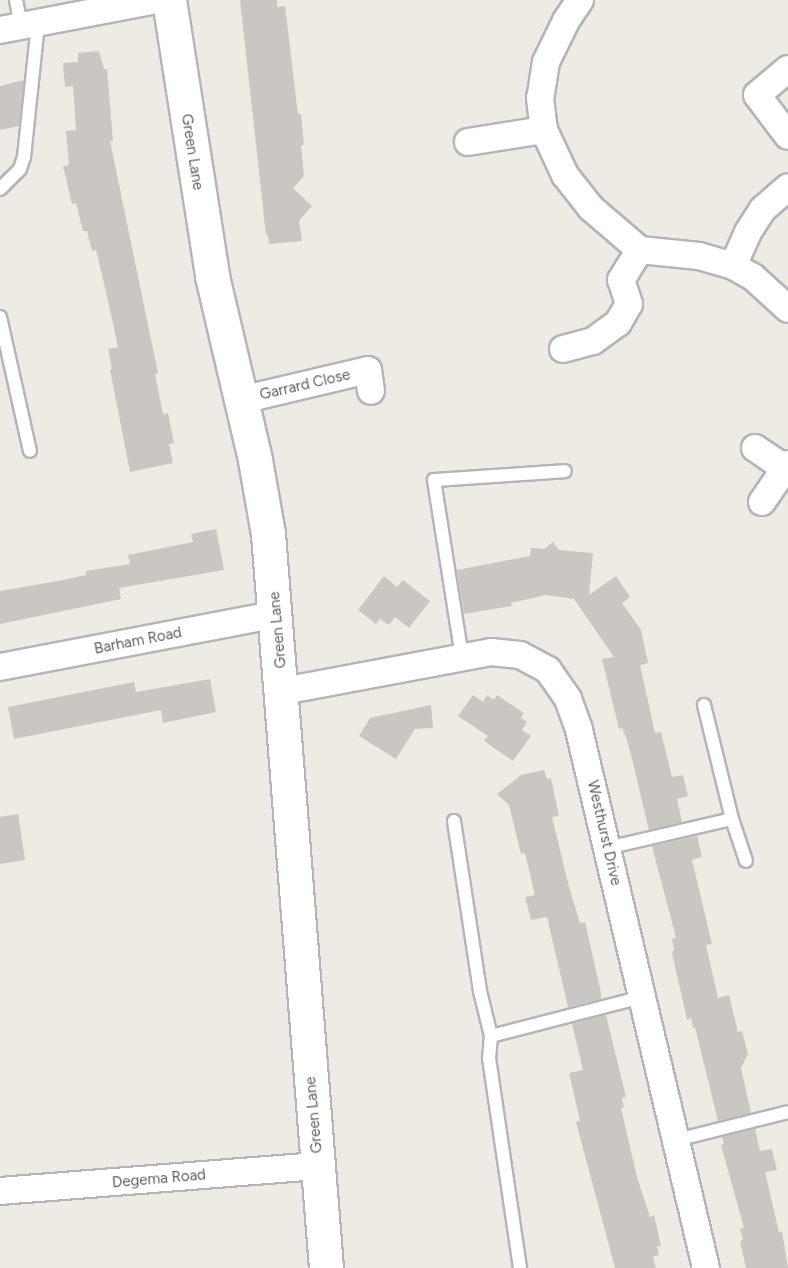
<!DOCTYPE html>
<style>
body{margin:0}
#map{position:relative;width:788px;height:1268px;overflow:hidden;background:#eeebe4;font-family:Figtree,sans-serif}
div>[style]{position:absolute}
.building>*{inset:0;background:#cac6c1}
.roads{filter:drop-shadow(2px 0 #b2b5b9) drop-shadow(-2px 0 #b2b5b9) drop-shadow(0 2px #b2b5b9) drop-shadow(0 -2px #b2b5b9)}
.service>*{height:12px;margin:-6px;padding:0 6px;transform-origin:6px;border-radius:6px;background:#fff}
.minor>*{height:26px;margin:-13px;padding:0 13px;transform-origin:13px;border-radius:13px;background:#fff}
.secondary>*{height:33px;margin:-16.5px;padding:0 16.5px;transform-origin:16.5px;border-radius:16.5px;background:#fff}
span{translate:-50% -50%;white-space:nowrap;text-align:center;line-height:1.15;-webkit-text-stroke:4.5px #fff;paint-order:stroke}
.street-label{font-size:15px;color:#5c6064}
</style>
<div id="map">
<div class="building">
<div style="clip-path:polygon(240px 0,277px 0,277px 7px,285px 6px,298px 114px,301px 114px,304px 145px,301px 145px,304px 176px,293px 188px,312px 206px,299px 221px,302px 241px,269px 244px,268px 235px,266px 235px)"></div>
<div style="clip-path:polygon(99px 51px,104px 69px,107px 69px,113px 141px,110px 141px,158px 373px,155px 374px,163px 414px,168px 413px,174px 443px,169px 444px,173px 463px,130px 472px,110px 370px,112px 369px,108px 349px,118px 347px,107px 296px,96px 250px,92px 251px,87px 231px,83px 231px,76px 203px,72px 204px,63px 166px,69px 165px,66px 131px,76px 130px,73px 86px,65px 87px,63px 63px,78px 62px,78px 53px)"></div>
<div style="clip-path:polygon(24px 80px,19px 126px,0 130px,0 86px)"></div>
<div style="clip-path:polygon(216px 529px,224px 570px,119px 588px,121px 599px,0 624px,0 591px,58px 581px,86px 575px,86px 571px,130px 564px,128px 555px,193px 542px,191px 534px)"></div>
<div style="clip-path:polygon(553px 542px,559px 550px,593px 553px,589px 595px,616px 576px,630px 597px,622px 603px,641px 630px,648px 663px,640px 665px,655px 733px,661px 732px,672px 777px,683px 775px,688px 796px,677px 799px,682px 822px,649px 830px,633px 763px,626px 737px,622px 728px,619px 729px,602px 659px,614px 657px,574px 599px,546px 595px,511px 603px,512px 606px,464px 614px,457px 570px,530px 556px,531px 548px,544px 549px)"></div>
<div style="clip-path:polygon(384px 576px,397px 587px,403px 580px,430px 601px,409px 628px,395px 617px,389px 625px,380px 619px,376px 624px,358px 610px)"></div>
<div style="clip-path:polygon(210px 679px,216px 712px,163px 723px,161px 710px,14px 739px,8px 707px,134px 682px,136px 692px)"></div>
<div style="clip-path:polygon(473px 695px,483px 702px,487px 695px,494px 700px,497px 695px,524px 713px,521px 718px,527px 722px,522px 730px,531px 736px,513px 761px,484px 741px,488px 736px,458px 716px)"></div>
<div style="clip-path:polygon(431px 705px,433px 728px,415px 729px,396px 759px,359px 736px,370px 718px)"></div>
<div style="clip-path:polygon(544px 770px,547px 779px,551px 778px,559px 816px,552px 817px,569px 887px,580px 923px,585px 922px,601px 993px,601px 999px,568px 1007px,547px 917px,531px 920px,525px 897px,535px 895px,525px 853px,521px 854px,509px 805px,497px 794px,521px 775px)"></div>
<div style="clip-path:polygon(18px 814px,25px 860px,0 864px,0 817px)"></div>
<div style="clip-path:polygon(697px 836px,702px 857px,692px 860px,712px 944px,706px 945px,718px 998px,729px 995px,738px 1032px,742px 1031px,748px 1054px,741px 1068px,751px 1113px,718px 1121px,695px 1027px,693px 1028px,691px 1018px,687px 1020px,684px 1006px,672px 953px,674px 949px,672px 939px,676px 938px,652px 846px)"></div>
<div style="clip-path:polygon(606px 1015px,626px 1097px,622px 1098px,624px 1107px,621px 1108px,637px 1177px,650px 1217px,654px 1215px,661px 1246px,657px 1246px,659px 1255px,653px 1257px,656px 1268px,615px 1268px,576px 1122px,580px 1121px,569px 1073px,583px 1070px,572px 1024px)"></div>
<div style="clip-path:polygon(755px 1129px,760px 1151px,772px 1149px,777px 1170px,765px 1172px,779px 1232px,782px 1231px,788px 1268px,746px 1268px,740px 1241px,743px 1240px,740px 1229px,744px 1228px,721px 1145px,724px 1144px,722px 1137px)"></div>
</div>
<div class="roads">
<div class="service">
<div style="left:16px;top:0;width:26px;rotate:79deg"></div>
<div style="left:0;top:189px;width:28px;rotate:-45deg"></div>
<div style="left:20px;top:169px;width:13px;rotate:-72deg"></div>
<div style="left:24px;top:157px;width:135px;rotate:-84deg"></div>
<div style="left:0;top:317px;width:137px;rotate:77.4deg"></div>
<div style="left:462px;top:657px;width:179px;rotate:-99deg"></div>
<div style="left:434px;top:480px;width:131px;rotate:-3.9deg"></div>
<div style="left:704px;top:705px;width:117px;rotate:76.2deg"></div>
<div style="left:454px;top:821px;width:172px;rotate:81.3deg"></div>
<div style="left:480px;top:991px;width:46px;rotate:76.3deg"></div>
<div style="left:491px;top:1036px;width:156px;rotate:-14.5deg"></div>
<div style="left:607px;top:848px;width:128px;rotate:-13.1deg"></div>
<div style="left:732px;top:819px;width:44px;rotate:71.6deg"></div>
<div style="left:491px;top:1036px;width:22px;rotate:95deg"></div>
<div style="left:489px;top:1058px;width:212px;rotate:81.6deg"></div>
<div style="left:676px;top:1140px;width:115px;rotate:-14deg"></div>
</div>
<div class="minor">
<div style="left:580px;top:0;width:25px;rotate:124deg"></div>
<div style="left:566px;top:21px;width:46px;rotate:116deg"></div>
<div style="left:546px;top:62px;width:36px;rotate:99deg"></div>
<div style="left:540px;top:98px;width:32px;rotate:83deg"></div>
<div style="left:544px;top:130px;width:50px;rotate:65deg"></div>
<div style="left:565px;top:175px;width:42px;rotate:51.8deg"></div>
<div style="left:591px;top:208px;width:65px;rotate:40.6deg"></div>
<div style="left:640px;top:250px;width:59px;rotate:5.8deg"></div>
<div style="left:699px;top:256px;width:35px;rotate:16deg"></div>
<div style="left:733px;top:266px;width:23px;rotate:29deg"></div>
<div style="left:753px;top:277px;width:47px;rotate:42.4deg"></div>
<div style="left:0;top:30px;width:160px;rotate:-10.8deg"></div>
<div style="left:788px;top:69px;width:40px;rotate:140deg"></div>
<div style="left:757px;top:95px;width:51px;rotate:52.9deg"></div>
<div style="left:468px;top:142px;width:77px;rotate:-9deg"></div>
<div style="left:733px;top:266px;width:37px;rotate:-66deg"></div>
<div style="left:748px;top:232px;width:27px;rotate:-57deg"></div>
<div style="left:763px;top:209px;width:33px;rotate:-41deg"></div>
<div style="left:563px;top:349px;width:31px;rotate:-15deg"></div>
<div style="left:593px;top:341px;width:31px;rotate:-36deg"></div>
<div style="left:618px;top:323px;width:22px;rotate:-60deg"></div>
<div style="left:629px;top:304px;width:25px;rotate:-108deg"></div>
<div style="left:621px;top:280px;width:36px;rotate:-58deg"></div>
<div style="left:241px;top:400px;width:130px;rotate:-13.3deg"></div>
<div style="left:368px;top:370px;width:21px;rotate:82deg"></div>
<div style="left:755px;top:448px;width:36px;rotate:34deg"></div>
<div style="left:762px;top:502px;width:46px;rotate:-55.6deg"></div>
<div style="left:0;top:667px;width:282px;rotate:-10.8deg"></div>
<div style="left:283px;top:691px;width:212px;rotate:-10.6deg"></div>
<div style="left:491px;top:652px;width:29px;rotate:6deg"></div>
<div style="left:520px;top:655px;width:32px;rotate:28deg"></div>
<div style="left:548px;top:670px;width:35px;rotate:55deg"></div>
<div style="left:568px;top:699px;width:33px;rotate:70deg"></div>
<div style="left:579px;top:730px;width:553px;rotate:76.72deg"></div>
<div style="left:0;top:1191px;width:319px;rotate:-4.5deg"></div>
</div>
<div class="secondary">
<div style="left:169px;top:0;width:279px;rotate:81.1deg"></div>
<div style="left:212px;top:276px;width:189px;rotate:76.8deg"></div>
<div style="left:255px;top:460px;width:75px;rotate:80deg"></div>
<div style="left:268px;top:534px;width:736px;rotate:85.48deg"></div>
</div>
</div>
<div class="street-label">
<span style="left:192px;top:152px;rotate:81deg">Green Lane</span>
<span style="left:305px;top:385px;rotate:-13deg">Garrard Close</span>
<span style="left:278px;top:630px;rotate:-95deg">Green Lane</span>
<span style="left:138px;top:641px;rotate:-11deg">Barham Road</span>
<span style="left:604px;top:833px;rotate:77deg">Westhurst Drive</span>
<span style="left:314px;top:1115px;rotate:-95deg">Green Lane</span>
<span style="left:159px;top:1179px;rotate:-5deg">Degema Road</span>
</div>
</div>
